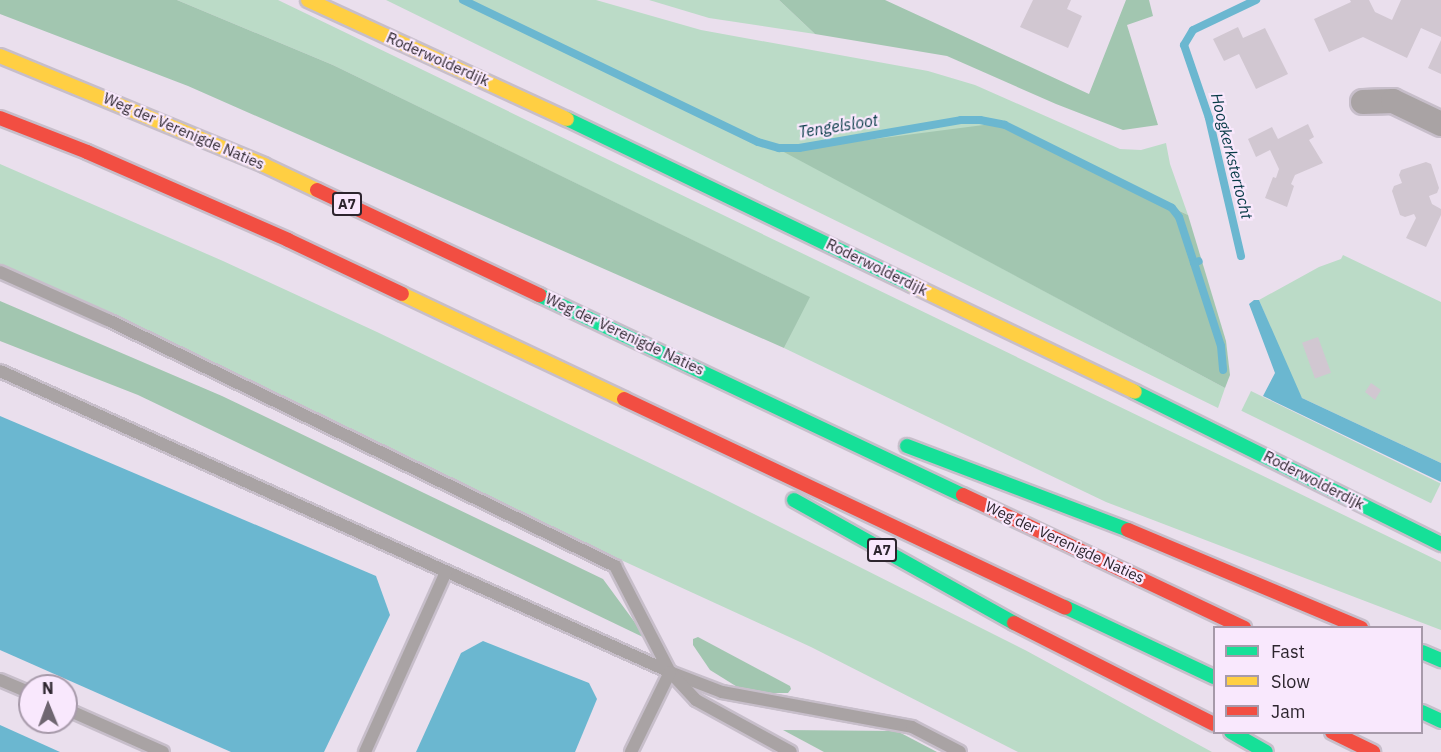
<!DOCTYPE html>
<style>
body{margin:0}
#map{position:relative;width:1441px;height:752px;overflow:hidden;background:#eadfed;font-family:"IBM Plex Sans",sans-serif}
div>[style]{position:absolute}
.green>*{inset:0;background:#bbdbc7;transform-origin:0 0}
.forest>*{inset:0;background:#a2c6b0}
.water>*{inset:0;background:#6bb7d0}
.stream>*{height:8px;margin:-4px;padding:0 4px;transform-origin:4px;border-radius:4px;background:#6bb7d0}
.building>*{inset:0;background:#d1c7d1;transform-origin:0 0}
.roads{filter:drop-shadow(2px 0 #c7beca) drop-shadow(-2px 0 #c7beca) drop-shadow(0 2px #c7beca) drop-shadow(0 -2px #c7beca)}
.lane>*{height:12px;margin:-6px;padding:0 6px;transform-origin:6px;border-radius:6px;background:#a9a3a4}
.street>*{height:24px;margin:-12px;padding:0 12px;transform-origin:12px;border-radius:12px;background:#a9a3a4}
.fast>*{height:14px;margin:-7px;padding:0 7px;transform-origin:7px;border-radius:7px;background:#16e098}
.slow>*{height:14px;margin:-7px;padding:0 7px;transform-origin:7px;border-radius:7px;background:#ffcf43}
.jam>*{height:14px;margin:-7px;padding:0 7px;transform-origin:7px;border-radius:7px;background:#f24e42}
span{translate:-50% -50%;white-space:nowrap;text-align:center;line-height:1.15;-webkit-text-stroke:4.5px #f9e8fd;paint-order:stroke}
.shield-label span{padding:2px 4px;background:#f9e8fd;border:2px solid;border-radius:4px;-webkit-text-stroke-width:0}
.shield-label{font-size:14px;color:#2d252e;font-weight:700}
.street-label{font-size:15px;color:#2d252e}
.water-label{font-size:16px;color:#063a46;font-style:italic}
.legend{position:absolute;left:1213px;top:626px;width:210px;height:108px;box-sizing:border-box;background:#f9e8fd;border:2px solid #a79aaa;margin:0;padding:8px 10px;list-style:none;font-size:18px;color:#2d252e}
.legend li{display:flex;align-items:center;gap:12px;height:30px}
.legend b{width:30px;border:2px solid #a79aaa}
.north{position:absolute;left:18px;top:674px;width:60px;height:60px;box-sizing:border-box;background:#f9e8fd;border:2px solid #a79aaa;border-radius:50%;rotate:359deg;font-size:16px;font-weight:700;line-height:24px;text-align:center;color:#2d252e}
.north::after{content:'';display:block;margin:auto;width:21px;height:27px;background:#6f6671;clip-path:polygon(50% 0,100% 100%,50% 72%,0 100%)}
</style>
<div id="map">
<div class="green">
<div style="clip-path:polygon(177px 0,278px 0,1441px 562px,1441px 630px,1106px 502px,784px 348px,809px 297px,333px 65px)"></div>
<div style="clip-path:polygon(386px 0,596px 0,701px 30px,928px 71px,975px 85px,1120px 149px,1141px 150px,1166px 143px,1170px 164px,1188px 215px,1069px 156px,795px 157px,1225px 388px,1218px 408px)"></div>
<div style="clip-path:polygon(649px 0,779px 0,815px 34px,709px 18px)"></div>
<div style="clip-path:polygon(0 164px,223px 261px,377px 332px,712px 493px,1025px 650px,1212px 752px,1018px 752px,811px 647px,560px 532px,363px 436px,115px 320px,0 276px)"></div>
<div style="clip-path:polygon(1343px 255px,1441px 302px,1441px 463px,1302px 398px,1295px 387px,1259px 300px,1319px 267px,1341px 259px)"></div>
<div style="left:1251px;top:391px;width:211px;height:22px;rotate:26deg"></div>
</div>
<div class="forest">
<div style="clip-path:polygon(0 0,177px 0,333px 65px,810px 297px,784px 348px,188px 86px,0 14px)"></div>
<div style="clip-path:polygon(779px 0,885px 0,1089px 94px,1126px 0,1149px 0,1153px 16px,1127px 25px,1158px 125px,1123px 130px,1056px 104px,947px 56px,815px 34px)"></div>
<div style="clip-path:polygon(999px 123px,1188px 215px,1226px 341px,1230px 375px,1225px 388px,782px 151px)"></div>
<div style="clip-path:polygon(0 301px,222px 396px,603px 579px,647px 639px,138px 395px,0 341px)"></div>
<div style="clip-path:polygon(698px 637px,790px 686px,791px 689px,788px 693px,747px 693px,710px 670px,693px 645px,693px 639px)"></div>
<div style="clip-path:polygon(783px 730px,897px 731px,937px 752px,824px 752px)"></div>
</div>
<div class="water">
<div style="clip-path:polygon(1254px 300px,1259px 300px,1302px 398px,1441px 463px,1441px 482px,1263px 396px,1275px 373px,1249px 304px)"></div>
<div style="clip-path:polygon(0 416px,376px 576px,390px 615px,324px 752px,231px 752px,0 650px)"></div>
<div style="clip-path:polygon(483px 641px,589px 683px,597px 699px,575px 752px,416px 752px,461px 653px)"></div>
<div style="clip-path:polygon(0 725px,60px 752px,0 752px)"></div>
</div>
<div class="stream">
<div style="left:463px;top:0;width:327px;rotate:25.7deg"></div>
<div style="left:758px;top:142px;width:22px;rotate:16deg"></div>
<div style="left:779px;top:148px;width:20px"></div>
<div style="left:799px;top:148px;width:164px;rotate:-9.8deg"></div>
<div style="left:961px;top:120px;width:19px"></div>
<div style="left:980px;top:120px;width:25px;rotate:11deg"></div>
<div style="left:1005px;top:125px;width:186px;rotate:26.4deg"></div>
<div style="left:1172px;top:208px;width:11px;rotate:52deg"></div>
<div style="left:1179px;top:217px;width:48px;rotate:71.9deg"></div>
<div style="left:1194px;top:263px;width:5px;rotate:-22deg"></div>
<div style="left:1241px;top:256px;width:142px;rotate:-103.1deg"></div>
<div style="left:1209px;top:118px;width:77px;rotate:-108.9deg"></div>
<div style="left:1184px;top:45px;width:17px;rotate:-59deg"></div>
<div style="left:1193px;top:30px;width:70px;rotate:-25.5deg"></div>
<div style="left:1194px;top:263px;width:87px;rotate:72deg"></div>
<div style="left:1221px;top:346px;width:24px;rotate:85deg"></div>
</div>
<div class="building">
<div style="clip-path:polygon(1033px 0,1071px 0,1067px 9px,1082px 16px,1068px 48px,1020px 27px)"></div>
<div style="clip-path:polygon(1350px 0,1369px 0,1375px 12px,1392px 20px,1401px 0,1441px 0,1441px 37px,1421px 28px,1407px 58px,1363px 37px,1329px 52px,1314px 19px,1351px 2px)"></div>
<div style="clip-path:polygon(1238px 27px,1243px 38px,1265px 28px,1288px 74px,1256px 89px,1239px 54px,1224px 61px,1213px 39px)"></div>
<div style="clip-path:polygon(1441px 40px,1441px 74px,1428px 68px)"></div>
<div style="clip-path:polygon(1308px 124px,1314px 137px,1309px 140px,1323px 163px,1295px 175px,1291px 184px,1294px 186px,1287px 207px,1265px 198px,1273px 177px,1276px 178px,1279px 169px,1270px 150px,1256px 157px,1248px 139px,1272px 127px,1278px 139px)"></div>
<div style="clip-path:polygon(1426px 162px,1431px 164px,1439px 188px,1437px 193px,1429px 196px,1432px 204px,1441px 209px,1441px 215px,1426px 247px,1406px 238px,1416px 218px,1414px 214px,1405px 217px,1400px 215px,1392px 191px,1394px 186px,1402px 183px,1399px 175px,1401px 170px)"></div>
<div style="left:1318px;top:337px;width:38px;height:17px;rotate:70deg"></div>
<div style="clip-path:polygon(1371px 383px,1381px 390px,1375px 400px,1365px 392px)"></div>
</div>
<div class="roads">
<div class="lane">
<div style="left:0;top:272px;width:118px;rotate:24deg"></div>
<div style="left:108px;top:320px;width:564px;rotate:25.88deg"></div>
<div style="left:615px;top:566px;width:119px;rotate:62.6deg"></div>
<div style="left:670px;top:672px;width:56px;rotate:21deg"></div>
<div style="left:722px;top:692px;width:193px;rotate:10.4deg"></div>
<div style="left:912px;top:727px;width:54px;rotate:27.5deg"></div>
<div style="left:0;top:371px;width:735px;rotate:24.19deg"></div>
<div style="left:670px;top:672px;width:38px;rotate:47deg"></div>
<div style="left:696px;top:700px;width:108px;rotate:28.7deg"></div>
<div style="left:0;top:680px;width:33px;rotate:23deg"></div>
<div style="left:66px;top:709px;width:106px;rotate:23.9deg"></div>
<div style="left:365px;top:752px;width:197px;rotate:-65.8deg"></div>
<div style="left:631px;top:752px;width:89px;rotate:-64deg"></div>
</div>
<div class="street">
<div style="left:1363px;top:102px;width:30px;rotate:-2deg"></div>
<div style="left:1393px;top:101px;width:53px;rotate:25.6deg"></div>
</div>
<div class="fast">
<div style="left:567px;top:119px;width:383px;rotate:25.7deg"></div>
<div style="left:539px;top:295px;width:469px;rotate:25.3deg"></div>
<div style="left:1135px;top:392px;width:342px;rotate:26.4deg"></div>
<div style="left:907px;top:446px;width:236px;rotate:20.8deg"></div>
<div style="left:794px;top:500px;width:252px;rotate:29.2deg"></div>
<div style="left:1065px;top:607px;width:165px;rotate:25.2deg"></div>
<div style="left:1422px;top:652px;width:21px;rotate:23deg"></div>
<div style="left:1422px;top:712px;width:21px;rotate:25deg"></div>
<div style="left:1231px;top:732px;width:40px;rotate:29.7deg"></div>
</div>
<div class="slow">
<div style="left:308px;top:0;width:285px;rotate:24.7deg"></div>
<div style="left:0;top:56px;width:286px;rotate:22.4deg"></div>
<div style="left:264px;top:165px;width:59px;rotate:25.3deg"></div>
<div style="left:912px;top:285px;width:247px;rotate:25.6deg"></div>
<div style="left:402px;top:294px;width:246px;rotate:25.3deg"></div>
</div>
<div class="jam">
<div style="left:0;top:118px;width:93px;rotate:21.3deg"></div>
<div style="left:87px;top:152px;width:219px;rotate:23.6deg"></div>
<div style="left:288px;top:240px;width:126px;rotate:25.3deg"></div>
<div style="left:317px;top:190px;width:246px;rotate:25.3deg"></div>
<div style="left:624px;top:399px;width:488px;rotate:25.3deg"></div>
<div style="left:963px;top:495px;width:311px;rotate:25.3deg"></div>
<div style="left:1128px;top:530px;width:253px;rotate:22.8deg"></div>
<div style="left:1014px;top:623px;width:224px;rotate:26.8deg"></div>
<div style="left:1332px;top:732px;width:46px;rotate:26deg"></div>
</div>
</div>
<div class="shield-label">
<span style="left:347px;top:204px">A7</span>
<span style="left:882px;top:550px">A7</span>
</div>
<div class="street-label">
<span style="left:438px;top:59px;rotate:24deg">Roderwolderdijk</span>
<span style="left:184px;top:131px;rotate:23deg">Weg der Verenigde Naties</span>
<span style="left:877px;top:267px;rotate:26deg">Roderwolderdijk</span>
<span style="left:625px;top:334px;rotate:25deg">Weg der Verenigde Naties</span>
<span style="left:1314px;top:480px;rotate:27deg">Roderwolderdijk</span>
<span style="left:1065px;top:542px;rotate:25deg">Weg der Verenigde Naties</span>
</div>
<div class="water-label">
<span style="left:838px;top:126px;rotate:-9deg">Tengelsloot</span>
<span style="left:1232px;top:156px;rotate:76deg">Hoogkerkstertocht</span>
</div>
<ul class="legend">
<li><b style="height:8px;background:#16e098"></b>Fast</li>
<li><b style="height:8px;background:#ffcf43"></b>Slow</li>
<li><b style="height:8px;background:#f24e42"></b>Jam</li>
</ul>
<div class="north">N</div>
</div>
